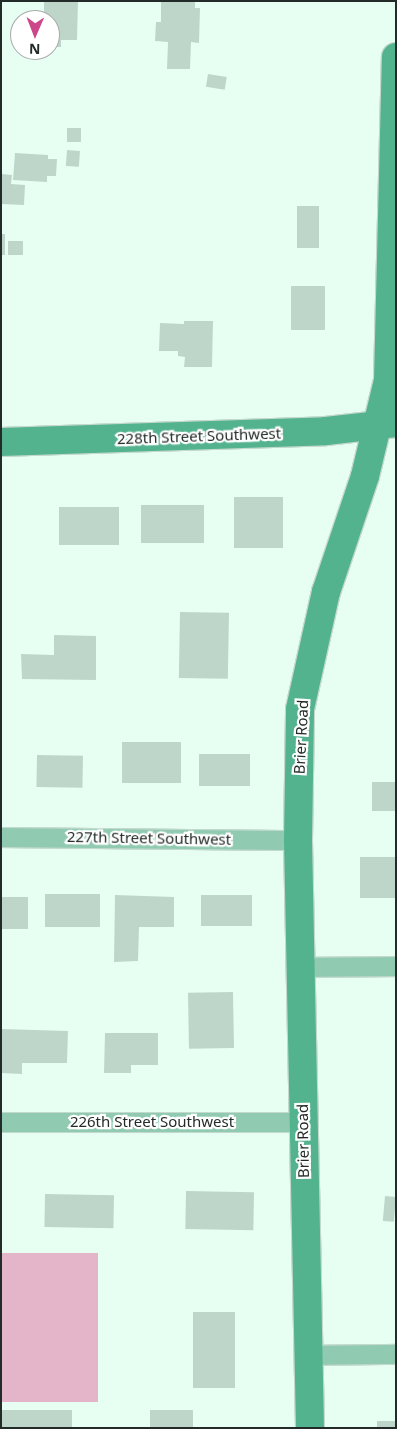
<!DOCTYPE html>
<style>
body{margin:0}
#map{position:relative;width:397px;height:1429px;overflow:hidden;background:#e7fff3;font-family:"Noto Sans",sans-serif}
div>[style]{position:absolute}
.green>*{inset:0;background:#e4b5c8;transform-origin:0 0}
.building>*{inset:0;background:#bed5ca;transform-origin:0 0}
.roads{filter:drop-shadow(1px 0 #c4d9ce) drop-shadow(-1px 0 #c4d9ce) drop-shadow(0 1px #c4d9ce) drop-shadow(0 -1px #c4d9ce)}
.minor>*{height:19px;margin:-9.5px;padding:0 9.5px;transform-origin:9.5px;border-radius:9.5px;background:#90cab1}
.secondary>*{height:28px;margin:-14px;padding:0 14px;transform-origin:14px;border-radius:14px;background:#53b38f}
span{translate:-50% -50%;white-space:nowrap;text-align:center;line-height:1.15;-webkit-text-stroke:4.5px #fff;paint-order:stroke}
.street-label{font-size:15px;color:#222b27}
.frame{position:absolute;inset:0;border:2px solid #222b27;pointer-events:none}
.north{position:absolute;left:10px;top:10px;width:50px;height:50px;box-sizing:border-box;background:#fff;border:1px solid #a7aaa9;border-radius:50%;rotate:181deg;font-size:14px;font-weight:700;line-height:20px;text-align:center;color:#222b27}
.north::after{content:'';display:block;margin:auto;width:18px;height:22px;background:#cc478a;clip-path:polygon(50% 0,100% 100%,50% 72%,0 100%)}
</style>
<div id="map">
<div class="green">
<div style="left:1px;top:1253px;width:97px;height:149px"></div>
</div>
<div class="building">
<div style="clip-path:polygon(44px 1px,78px 1px,77px 40px,61px 40px,61px 47px,50px 47px,50px 20px,44px 20px)"></div>
<div style="clip-path:polygon(161px 1px,195px 1px,195px 8px,200px 8px,199px 43px,191px 42px,190px 69px,167px 69px,168px 42px,155px 41px,156px 22px,161px 22px)"></div>
<div style="clip-path:polygon(16px 19px,20px 19px,20px 47px,15px 47px)"></div>
<div style="left:208px;top:74px;width:19px;height:13px;rotate:9deg"></div>
<div style="left:67px;top:128px;width:14px;height:14px"></div>
<div style="left:67px;top:150px;width:13px;height:16px;rotate:4deg"></div>
<div style="clip-path:polygon(15px 153px,48px 155px,48px 159px,57px 159px,56px 176px,47px 176px,47px 182px,13px 180px)"></div>
<div style="clip-path:polygon(1px 174px,12px 175px,11px 184px,25px 185px,24px 205px,1px 204px)"></div>
<div style="left:297px;top:206px;width:22px;height:42px"></div>
<div style="left:1px;top:234px;width:4px;height:21px"></div>
<div style="left:8px;top:241px;width:15px;height:14px"></div>
<div style="left:291px;top:286px;width:34px;height:44px"></div>
<div style="clip-path:polygon(184px 321px,213px 321px,212px 367px,184px 367px,185px 357px,178px 356px,178px 351px,159px 351px,160px 323px,184px 324px)"></div>
<div style="left:234px;top:497px;width:49px;height:51px"></div>
<div style="left:141px;top:505px;width:63px;height:38px"></div>
<div style="left:59px;top:507px;width:60px;height:38px"></div>
<div style="left:180px;top:612px;width:49px;height:66px;rotate:1deg"></div>
<div style="clip-path:polygon(54px 635px,96px 636px,96px 680px,22px 679px,21px 654px,54px 655px)"></div>
<div style="left:122px;top:742px;width:59px;height:41px"></div>
<div style="left:250px;top:754px;width:32px;height:51px;rotate:90deg"></div>
<div style="left:37px;top:755px;width:46px;height:32px;rotate:1deg"></div>
<div style="left:396px;top:782px;width:29px;height:24px;rotate:90deg"></div>
<div style="left:360px;top:857px;width:36px;height:41px"></div>
<div style="left:45px;top:894px;width:55px;height:33px"></div>
<div style="clip-path:polygon(115px 895px,174px 897px,174px 927px,139px 927px,138px 961px,114px 962px)"></div>
<div style="left:201px;top:895px;width:51px;height:31px"></div>
<div style="left:1px;top:897px;width:27px;height:32px"></div>
<div style="left:233px;top:992px;width:56px;height:45px;rotate:89deg"></div>
<div style="clip-path:polygon(1px 1029px,68px 1031px,67px 1063px,22px 1063px,22px 1074px,1px 1073px)"></div>
<div style="clip-path:polygon(105px 1033px,158px 1033px,158px 1065px,131px 1065px,131px 1073px,104px 1073px)"></div>
<div style="left:186px;top:1191px;width:68px;height:38px;rotate:1deg"></div>
<div style="left:45px;top:1194px;width:69px;height:33px;rotate:1deg"></div>
<div style="left:385px;top:1196px;width:11px;height:25px;rotate:5deg"></div>
<div style="left:193px;top:1312px;width:42px;height:76px"></div>
<div style="left:1px;top:1410px;width:71px;height:18px"></div>
<div style="left:150px;top:1410px;width:43px;height:18px"></div>
<div style="left:377px;top:1421px;width:19px;height:7px"></div>
</div>
<div class="roads">
<div class="minor">
<div style="left:1px;top:837px;width:297px;rotate:0.6deg"></div>
<div style="left:301px;top:967px;width:95px;rotate:-0.6deg"></div>
<div style="left:1px;top:1122px;width:301px"></div>
<div style="left:309px;top:1355px;width:87px;rotate:-0.7deg"></div>
</div>
<div class="secondary">
<div style="left:1px;top:442px;width:325px;rotate:-1.9deg"></div>
<div style="left:326px;top:431px;width:70px;rotate:-6.5deg"></div>
<div style="left:310px;top:1428px;width:588px;rotate:-91.17deg"></div>
<div style="left:298px;top:840px;width:131px;rotate:-89.1deg"></div>
<div style="left:300px;top:709px;width:120px;rotate:-77.5deg"></div>
<div style="left:326px;top:592px;width:122px;rotate:-71.4deg"></div>
<div style="left:365px;top:476px;width:99px;rotate:-76.5deg"></div>
<div style="left:388px;top:380px;width:323px;rotate:-88.6deg"></div>
</div>
</div>
<div class="street-label">
<span style="left:199px;top:436px;rotate:-2deg">228th Street Southwest</span>
<span style="left:301px;top:737px;rotate:-87deg">Brier Road</span>
<span style="left:149px;top:838px;rotate:1deg">227th Street Southwest</span>
<span style="left:152px;top:1122px">226th Street Southwest</span>
<span style="left:303px;top:1141px;rotate:-91deg">Brier Road</span>
</div>
<div class="frame"></div>
<div class="north">N</div>
</div>
